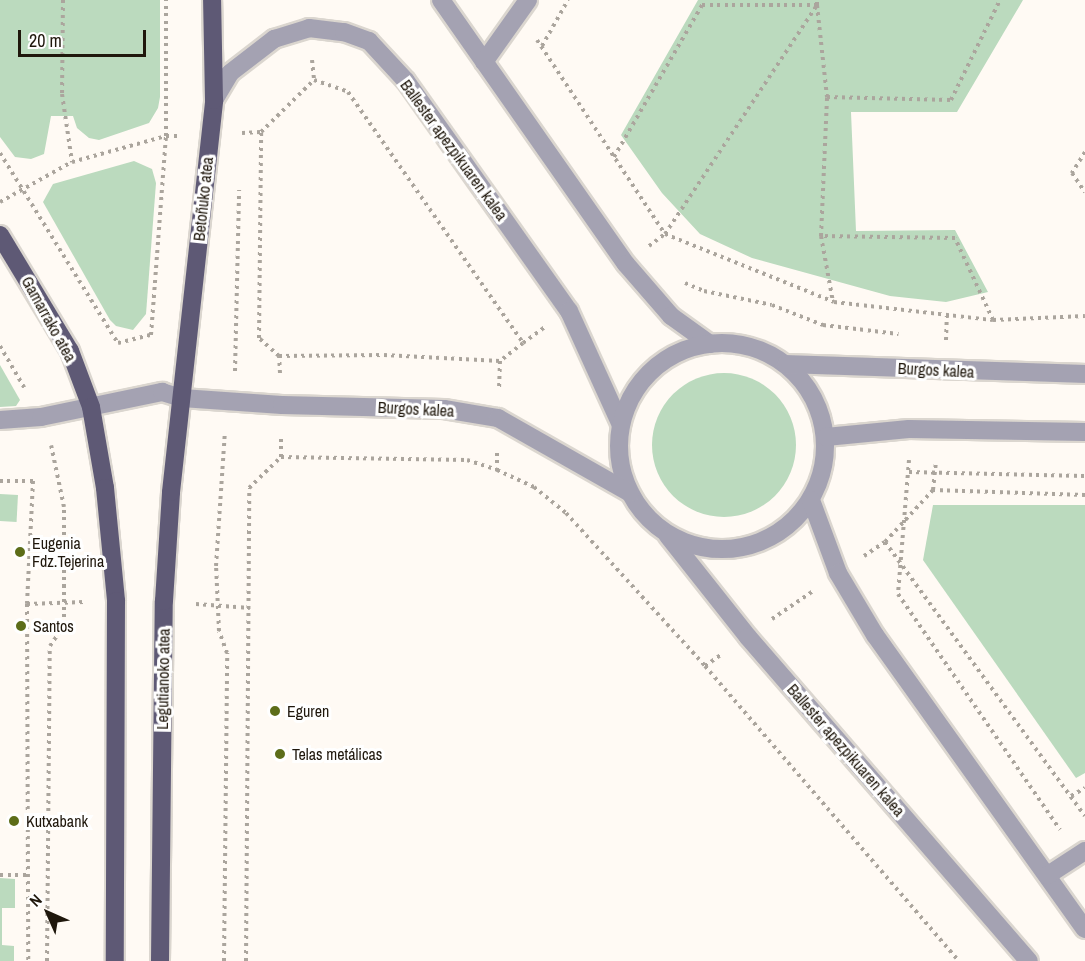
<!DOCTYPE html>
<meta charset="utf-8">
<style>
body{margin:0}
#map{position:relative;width:1085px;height:961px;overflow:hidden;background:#fffaf4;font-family:"Archivo Narrow",sans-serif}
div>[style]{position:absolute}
.green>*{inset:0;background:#bbdabe;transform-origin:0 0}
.round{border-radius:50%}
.path>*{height:4px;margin-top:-2px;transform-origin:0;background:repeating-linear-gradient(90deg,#aba59d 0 3px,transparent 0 7.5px)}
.roads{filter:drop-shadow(2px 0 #dbd6cf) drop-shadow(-2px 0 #dbd6cf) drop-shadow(0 2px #dbd6cf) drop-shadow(0 -2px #dbd6cf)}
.minor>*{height:18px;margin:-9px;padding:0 9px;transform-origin:9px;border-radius:9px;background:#a4a2b2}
.minor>.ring{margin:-9px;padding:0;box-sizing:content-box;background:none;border:18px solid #a4a2b2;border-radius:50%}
.major>*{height:18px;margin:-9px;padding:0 9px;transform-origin:9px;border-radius:9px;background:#5e5975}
.dots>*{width:16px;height:16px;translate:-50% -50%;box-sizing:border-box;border:3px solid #fff;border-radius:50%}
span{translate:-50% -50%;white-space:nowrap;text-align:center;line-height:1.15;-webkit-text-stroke:6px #fff;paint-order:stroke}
.street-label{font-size:16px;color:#1f170c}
.poi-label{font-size:16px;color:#1f170c}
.left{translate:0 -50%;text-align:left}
.north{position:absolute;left:18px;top:883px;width:60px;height:60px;-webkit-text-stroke:4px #fff;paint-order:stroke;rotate:315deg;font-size:16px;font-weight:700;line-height:24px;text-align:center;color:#1f170c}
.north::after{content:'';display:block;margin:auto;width:21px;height:27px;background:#1f170c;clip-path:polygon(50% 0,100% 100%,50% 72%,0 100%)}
.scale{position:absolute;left:18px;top:30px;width:128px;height:27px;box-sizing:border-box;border:3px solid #1f170c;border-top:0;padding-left:8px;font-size:18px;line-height:21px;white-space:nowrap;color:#1f170c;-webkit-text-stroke:4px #fff;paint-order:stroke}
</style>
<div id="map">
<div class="green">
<div style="clip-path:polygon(0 0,160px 0,160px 97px,158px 108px,149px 123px,99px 140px,89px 138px,77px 128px,73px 116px,51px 116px,44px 154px,31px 159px,15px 157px,0 137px)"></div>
<div style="clip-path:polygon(698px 0,1023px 0,957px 112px,851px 112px,856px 231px,955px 230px,988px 292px,946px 302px,890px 296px,752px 258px,700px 234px,662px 193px,621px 135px)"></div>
<div style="clip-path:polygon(134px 161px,152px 169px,156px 183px,146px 314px,133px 330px,116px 326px,110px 320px,43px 202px,53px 184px)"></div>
<div style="clip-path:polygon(0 365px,20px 400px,16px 406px,0 407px)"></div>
<div class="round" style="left:652px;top:373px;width:144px;height:144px"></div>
<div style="left:0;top:494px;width:18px;height:27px;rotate:3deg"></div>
<div style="clip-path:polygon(933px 505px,1085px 505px,1085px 773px,1076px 778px,923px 560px)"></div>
<div style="clip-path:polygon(0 878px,15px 879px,15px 908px,2px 908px,2px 945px,14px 946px,14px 961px,0 961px)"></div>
</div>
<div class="path">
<div style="left:63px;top:0;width:94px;rotate:90.6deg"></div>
<div style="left:62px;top:94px;width:69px;rotate:81.6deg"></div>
<div style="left:72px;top:162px;width:98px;rotate:-15.5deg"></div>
<div style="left:166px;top:136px;width:15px"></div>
<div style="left:817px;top:5px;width:93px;rotate:83.8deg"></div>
<div style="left:537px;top:40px;width:232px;rotate:56.6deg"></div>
<div style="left:665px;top:234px;width:182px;rotate:21.9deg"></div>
<div style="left:834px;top:302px;width:160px;rotate:6.5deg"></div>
<div style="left:993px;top:320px;width:92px;rotate:-2.5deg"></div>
<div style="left:542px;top:46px;width:53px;rotate:-60.5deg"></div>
<div style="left:312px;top:60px;width:20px;rotate:84deg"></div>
<div style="left:242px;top:133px;width:19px;rotate:-3deg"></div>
<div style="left:1085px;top:152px;width:25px;rotate:122deg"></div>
<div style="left:1072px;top:173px;width:23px;rotate:56deg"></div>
<div style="left:0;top:153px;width:224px;rotate:58.2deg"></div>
<div style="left:118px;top:343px;width:34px;rotate:-14deg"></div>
<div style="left:151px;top:335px;width:200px;rotate:-85.7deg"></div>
<div style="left:166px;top:136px;width:136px;rotate:-90deg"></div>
<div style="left:614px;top:157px;width:176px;rotate:-59.9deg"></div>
<div style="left:702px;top:5px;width:115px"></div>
<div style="left:817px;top:5px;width:5px;rotate:-90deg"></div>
<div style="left:0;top:202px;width:82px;rotate:-29.1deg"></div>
<div style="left:821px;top:236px;width:67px;rotate:79.7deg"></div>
<div style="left:649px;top:246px;width:20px;rotate:-37deg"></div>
<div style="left:665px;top:234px;width:275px;rotate:-56.4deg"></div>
<div style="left:685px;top:283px;width:21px;rotate:23deg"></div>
<div style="left:704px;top:291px;width:69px;rotate:11.6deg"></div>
<div style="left:772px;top:305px;width:55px;rotate:21.4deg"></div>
<div style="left:823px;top:325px;width:76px;rotate:6.8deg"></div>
<div style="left:993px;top:320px;width:90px;rotate:-114.9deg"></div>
<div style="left:955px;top:238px;width:134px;rotate:-179.1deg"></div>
<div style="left:821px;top:236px;width:139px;rotate:-87.5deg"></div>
<div style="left:827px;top:97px;width:124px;rotate:1.4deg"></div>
<div style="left:951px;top:100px;width:111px;rotate:-63.9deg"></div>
<div style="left:946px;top:340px;width:24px;rotate:-88deg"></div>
<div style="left:523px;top:343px;width:26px;rotate:-36deg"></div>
<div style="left:0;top:346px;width:48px;rotate:59.7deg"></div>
<div style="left:279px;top:356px;width:105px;rotate:-0.5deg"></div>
<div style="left:384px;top:355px;width:116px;rotate:3deg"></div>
<div style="left:235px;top:371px;width:181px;rotate:-88.7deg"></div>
<div style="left:280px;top:373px;width:17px;rotate:-93deg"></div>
<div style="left:279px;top:356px;width:27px;rotate:-138deg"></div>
<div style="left:259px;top:338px;width:206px;rotate:-89.4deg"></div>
<div style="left:261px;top:132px;width:74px;rotate:-44.5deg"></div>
<div style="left:314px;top:80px;width:36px;rotate:19deg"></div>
<div style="left:348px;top:92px;width:306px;rotate:55.1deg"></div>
<div style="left:523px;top:343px;width:29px;rotate:142deg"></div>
<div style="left:500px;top:361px;width:27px;rotate:92deg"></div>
<div style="left:497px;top:453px;width:17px;rotate:90deg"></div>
<div style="left:497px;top:470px;width:41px;rotate:24.7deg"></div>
<div style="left:534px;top:487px;width:41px;rotate:39.1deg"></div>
<div style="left:566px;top:513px;width:207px;rotate:47.7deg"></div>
<div style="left:705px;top:666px;width:389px;rotate:49.3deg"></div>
<div style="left:281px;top:457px;width:186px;rotate:0.9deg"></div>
<div style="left:467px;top:460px;width:32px;rotate:18deg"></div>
<div style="left:909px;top:460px;width:134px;rotate:94.7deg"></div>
<div style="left:898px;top:594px;width:286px;rotate:55.5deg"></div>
<div style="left:909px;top:472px;width:176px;rotate:1.3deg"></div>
<div style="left:0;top:481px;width:33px"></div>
<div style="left:33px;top:481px;width:123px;rotate:92.8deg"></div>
<div style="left:27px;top:604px;width:357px;rotate:89.8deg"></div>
<div style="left:933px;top:490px;width:29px;rotate:-84deg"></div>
<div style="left:1085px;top:495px;width:152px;rotate:-178.1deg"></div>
<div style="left:933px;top:490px;width:71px;rotate:132.7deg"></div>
<div style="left:885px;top:542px;width:339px;rotate:53.9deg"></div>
<div style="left:864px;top:556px;width:25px;rotate:-34deg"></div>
<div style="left:27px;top:604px;width:57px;rotate:-2deg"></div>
<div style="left:196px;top:604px;width:54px;rotate:4.2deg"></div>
<div style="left:772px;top:619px;width:50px;rotate:-34.3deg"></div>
<div style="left:705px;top:666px;width:21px;rotate:-35deg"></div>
<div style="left:1071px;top:796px;width:16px;rotate:-30deg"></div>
<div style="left:0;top:875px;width:27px"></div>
<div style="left:47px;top:961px;width:315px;rotate:-89.5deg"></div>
<div style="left:50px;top:646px;width:25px;rotate:-56deg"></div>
<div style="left:64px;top:625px;width:118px;rotate:-90deg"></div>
<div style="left:64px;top:507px;width:63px;rotate:-101.8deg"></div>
<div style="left:224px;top:961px;width:308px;rotate:-89.4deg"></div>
<div style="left:227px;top:653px;width:23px;rotate:-110deg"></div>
<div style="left:219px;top:631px;width:65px;rotate:-92.6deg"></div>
<div style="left:216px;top:566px;width:135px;rotate:-86.2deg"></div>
<div style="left:246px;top:961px;width:473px;rotate:-89.6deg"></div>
<div style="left:249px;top:488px;width:45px;rotate:-44.1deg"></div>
<div style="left:281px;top:457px;width:22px;rotate:-90deg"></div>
</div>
<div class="roads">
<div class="minor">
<div style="left:441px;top:0;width:322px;rotate:55deg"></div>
<div style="left:626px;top:264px;width:69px;rotate:49.1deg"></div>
<div style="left:671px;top:316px;width:48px;rotate:35.7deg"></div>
<div style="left:484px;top:62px;width:76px;rotate:-54.6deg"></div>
<div style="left:214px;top:100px;width:31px;rotate:-59deg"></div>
<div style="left:230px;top:73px;width:56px;rotate:-37.7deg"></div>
<div style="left:274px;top:39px;width:37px;rotate:-17deg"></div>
<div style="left:309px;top:28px;width:35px;rotate:7deg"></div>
<div style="left:344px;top:32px;width:27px;rotate:20deg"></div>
<div style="left:369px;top:41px;width:54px;rotate:47.2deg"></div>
<div style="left:406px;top:81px;width:282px;rotate:54.7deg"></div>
<div style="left:569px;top:311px;width:125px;rotate:65.5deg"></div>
<div class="ring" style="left:619px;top:343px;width:188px;height:188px"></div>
<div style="left:786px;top:364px;width:299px;rotate:1.9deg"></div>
<div style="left:0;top:420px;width:41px;rotate:-4.2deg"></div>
<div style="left:41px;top:417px;width:124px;rotate:-11.7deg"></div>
<div style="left:162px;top:392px;width:21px;rotate:17deg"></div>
<div style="left:182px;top:398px;width:100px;rotate:4deg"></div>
<div style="left:282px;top:405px;width:162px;rotate:1.4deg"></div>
<div style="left:444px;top:409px;width:55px;rotate:9.5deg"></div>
<div style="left:498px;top:418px;width:152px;rotate:29.6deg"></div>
<div style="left:826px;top:437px;width:83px;rotate:-5.5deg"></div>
<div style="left:909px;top:429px;width:176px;rotate:1deg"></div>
<div style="left:811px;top:500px;width:78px;rotate:69.7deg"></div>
<div style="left:838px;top:573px;width:72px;rotate:59.2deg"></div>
<div style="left:875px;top:635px;width:361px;rotate:54.5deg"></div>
<div style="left:668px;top:536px;width:129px;rotate:51.6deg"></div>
<div style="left:748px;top:637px;width:429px;rotate:49.1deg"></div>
<div style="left:1048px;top:875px;width:44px;rotate:-33deg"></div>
</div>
<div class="major">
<div style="left:0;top:235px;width:135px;rotate:58.9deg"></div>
<div style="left:70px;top:351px;width:60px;rotate:69.4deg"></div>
<div style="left:91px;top:407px;width:82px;rotate:80.2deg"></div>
<div style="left:105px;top:488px;width:114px;rotate:84.4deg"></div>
<div style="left:116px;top:601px;width:360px;rotate:90.2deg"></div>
<div style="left:160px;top:961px;width:360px;rotate:-89.4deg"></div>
<div style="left:164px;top:601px;width:109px;rotate:-86.3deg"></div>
<div style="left:171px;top:492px;width:394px;rotate:-83.7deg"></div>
<div style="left:214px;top:100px;width:100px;rotate:-91.1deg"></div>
</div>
</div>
<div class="dots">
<div style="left:20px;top:552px;background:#5d6d19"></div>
<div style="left:21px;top:626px;background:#5d6d19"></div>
<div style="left:275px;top:711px;background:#5d6d19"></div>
<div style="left:280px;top:754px;background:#5d6d19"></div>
<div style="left:14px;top:821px;background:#5d6d19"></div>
</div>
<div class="street-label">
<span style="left:454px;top:150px;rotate:54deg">Ballester apezpikuaren kalea</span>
<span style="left:203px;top:199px;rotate:-84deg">Betoñuko atea</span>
<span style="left:49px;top:319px;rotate:61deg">Gamarrako atea</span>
<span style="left:936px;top:370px;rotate:3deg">Burgos kalea</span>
<span style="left:416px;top:409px;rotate:3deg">Burgos kalea</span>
<span style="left:163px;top:679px;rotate:-89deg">Legutianoko atea</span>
<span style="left:846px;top:750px;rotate:49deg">Ballester apezpikuaren kalea</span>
</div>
<div class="poi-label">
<span class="left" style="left:32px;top:552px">Eugenia<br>Fdz.Tejerina</span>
<span class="left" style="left:33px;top:626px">Santos</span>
<span class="left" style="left:287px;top:711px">Eguren</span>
<span class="left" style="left:292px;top:754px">Telas metálicas</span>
<span class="left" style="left:26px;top:821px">Kutxabank</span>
</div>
<div class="north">N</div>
<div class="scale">20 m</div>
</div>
